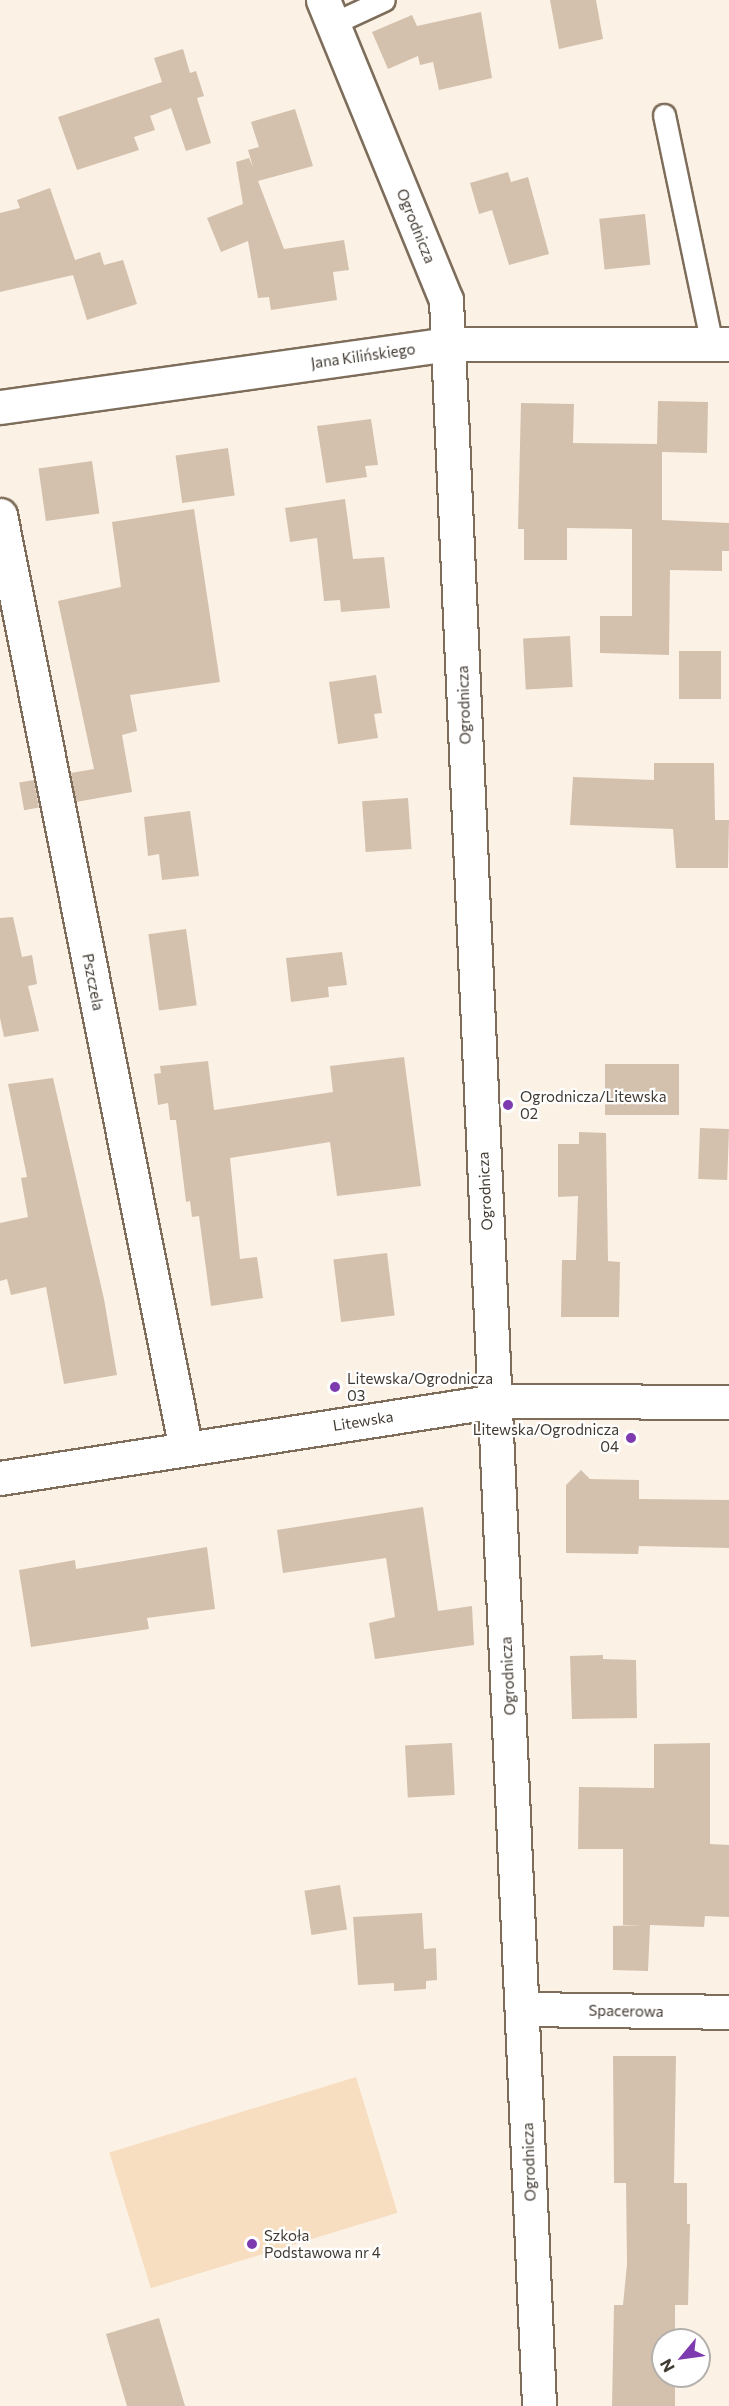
<!DOCTYPE html>
<meta charset="utf-8">
<style>
body{margin:0}
#map{position:relative;width:729px;height:2406px;overflow:hidden;background:#fcf1e5;font-family:Commissioner,sans-serif}
div>[style]{position:absolute}
.green>*{inset:0;background:#f7dec1;transform-origin:0 0}
.building>*{inset:0;background:#d3c1ad;transform-origin:0 0}
.roads{filter:drop-shadow(2px 0 #7d6d5a) drop-shadow(-2px 0 #7d6d5a) drop-shadow(0 2px #7d6d5a) drop-shadow(0 -2px #7d6d5a)}
.lane>*{height:21px;margin:-10.5px;padding:0 10.5px;transform-origin:10.5px;border-radius:10.5px;background:#fff}
.street>*{height:33px;margin:-16.5px;padding:0 16.5px;transform-origin:16.5px;border-radius:16.5px;background:#fff}
.secondary>*{height:33px;margin:-16.5px;padding:0 16.5px;transform-origin:16.5px;border-radius:16.5px;background:#fff}
.dots>*{width:16px;height:16px;translate:-50% -50%;box-sizing:border-box;border:3px solid #fff;border-radius:50%}
span{translate:-50% -50%;white-space:nowrap;text-align:center;line-height:1.15;-webkit-text-stroke:4.5px #fff;paint-order:stroke}
.street-label{font-size:15px;color:#413a32}
.poi-label{font-size:15px;color:#413a32}
.left{translate:0 -50%;text-align:left}
.right{translate:-100% -50%;text-align:right}
.north{position:absolute;left:651px;top:2328px;width:60px;height:60px;box-sizing:border-box;background:#fff;border:2px solid #b3b0ad;border-radius:50%;rotate:241deg;font-size:16px;font-weight:700;line-height:24px;text-align:center;color:#413a32}
.north::after{content:'';display:block;margin:auto;width:21px;height:27px;background:#7d3baf;clip-path:polygon(50% 0,100% 100%,50% 72%,0 100%)}
</style>
<div id="map">
<div class="green">
<div style="left:356px;top:2077px;width:142px;height:258px;rotate:73deg"></div>
</div>
<div class="building">
<div style="clip-path:polygon(550px 0,596px 0,603px 39px,559px 49px)"></div>
<div style="clip-path:polygon(481px 12px,492px 78px,439px 90px,433px 62px,420px 65px,418px 56px,388px 69px,372px 32px,412px 15px,417px 26px)"></div>
<div style="clip-path:polygon(183px 49px,190px 73px,196px 71px,204px 96px,197px 98px,211px 143px,186px 151px,171px 108px,150px 116px,155px 130px,134px 137px,139px 150px,77px 170px,58px 117px,162px 82px,154px 58px)"></div>
<div style="clip-path:polygon(295px 109px,313px 166px,258px 181px,284px 249px,344px 240px,349px 270px,333px 272px,337px 300px,271px 310px,269px 297px,258px 298px,248px 241px,221px 252px,207px 218px,243px 204px,236px 162px,249px 158px,253px 167px,248px 150px,259px 147px,251px 122px)"></div>
<div style="clip-path:polygon(508px 172px,511px 182px,528px 177px,549px 254px,509px 265px,492px 210px,479px 214px,470px 183px)"></div>
<div style="clip-path:polygon(50px 188px,75px 260px,100px 252px,104px 265px,123px 260px,137px 304px,87px 320px,73px 275px,0 292px,0 213px,20px 208px,17px 200px)"></div>
<div style="left:645px;top:214px;width:51px;height:46px;rotate:84deg"></div>
<div style="clip-path:polygon(658px 401px,708px 402px,707px 453px,662px 452px,662px 520px,729px 523px,729px 551px,722px 551px,722px 571px,670px 570px,669px 655px,600px 653px,600px 616px,632px 616px,632px 529px,567px 528px,567px 560px,524px 560px,524px 529px,518px 529px,521px 403px,574px 404px,573px 443px,657px 444px)"></div>
<div style="clip-path:polygon(371px 419px,378px 465px,365px 466px,367px 477px,326px 483px,317px 426px)"></div>
<div style="left:228px;top:448px;width:48px;height:53px;rotate:82deg"></div>
<div style="left:92px;top:461px;width:53px;height:54px;rotate:82deg"></div>
<div style="clip-path:polygon(345px 499px,353px 559px,384px 557px,390px 608px,341px 612px,340px 600px,324px 601px,317px 538px,290px 542px,285px 508px)"></div>
<div style="clip-path:polygon(194px 509px,220px 682px,130px 695px,137px 731px,122px 735px,132px 792px,76px 802px,71px 773px,94px 769px,58px 601px,121px 587px,112px 522px)"></div>
<div style="left:570px;top:636px;width:51px;height:47px;rotate:87deg"></div>
<div style="left:679px;top:651px;width:42px;height:48px"></div>
<div style="clip-path:polygon(376px 675px,382px 713px,374px 714px,378px 738px,338px 744px,329px 682px)"></div>
<div style="clip-path:polygon(654px 763px,714px 763px,715px 820px,729px 820px,728px 868px,676px 868px,673px 829px,570px 825px,573px 777px,654px 780px)"></div>
<div style="left:34px;top:780px;width:28px;height:15px;rotate:80deg"></div>
<div style="left:408px;top:798px;width:51px;height:46px;rotate:86deg"></div>
<div style="clip-path:polygon(190px 811px,199px 876px,162px 880px,159px 854px,148px 856px,144px 817px)"></div>
<div style="clip-path:polygon(13px 917px,22px 957px,32px 955px,37px 984px,28px 986px,39px 1031px,4px 1037px,0 1018px,0 918px)"></div>
<div style="left:186px;top:929px;width:77px;height:38px;rotate:82deg"></div>
<div style="clip-path:polygon(342px 952px,347px 985px,328px 987px,329px 997px,291px 1002px,286px 958px)"></div>
<div style="clip-path:polygon(404px 1057px,421px 1186px,337px 1196px,330px 1142px,230px 1158px,240px 1259px,257px 1257px,263px 1298px,211px 1306px,199px 1216px,192px 1217px,190px 1201px,186px 1202px,176px 1120px,170px 1120px,168px 1103px,158px 1105px,154px 1074px,161px 1073px,160px 1066px,208px 1061px,214px 1110px,333px 1092px,330px 1066px)"></div>
<div style="left:605px;top:1064px;width:74px;height:51px"></div>
<div style="clip-path:polygon(53px 1078px,104px 1299px,117px 1375px,64px 1384px,46px 1287px,11px 1295px,7px 1279px,0 1281px,0 1223px,28px 1217px,21px 1178px,27px 1177px,8px 1084px)"></div>
<div style="left:700px;top:1128px;width:29px;height:51px;rotate:2deg"></div>
<div style="clip-path:polygon(579px 1132px,606px 1133px,608px 1261px,620px 1262px,619px 1317px,561px 1317px,562px 1260px,576px 1260px,578px 1196px,558px 1197px,558px 1144px,579px 1144px)"></div>
<div style="left:387px;top:1253px;width:63px;height:54px;rotate:83deg"></div>
<div style="clip-path:polygon(581px 1470px,590px 1479px,639px 1480px,639px 1499px,729px 1500px,729px 1548px,639px 1546px,638px 1554px,566px 1553px,566px 1485px)"></div>
<div style="clip-path:polygon(423px 1507px,438px 1611px,472px 1606px,474px 1645px,375px 1659px,369px 1623px,395px 1617px,386px 1558px,283px 1573px,277px 1530px)"></div>
<div style="clip-path:polygon(207px 1547px,215px 1609px,147px 1618px,149px 1629px,31px 1647px,19px 1570px,75px 1560px,76px 1569px)"></div>
<div style="clip-path:polygon(603px 1655px,603px 1659px,636px 1660px,637px 1718px,572px 1719px,570px 1656px)"></div>
<div style="left:452px;top:1743px;width:52px;height:47px;rotate:87deg"></div>
<div style="clip-path:polygon(710px 1743px,710px 1844px,729px 1845px,729px 1917px,705px 1916px,704px 1927px,650px 1925px,648px 1971px,613px 1970px,613px 1926px,643px 1925px,623px 1925px,623px 1849px,578px 1849px,579px 1787px,654px 1788px,654px 1744px)"></div>
<div style="left:340px;top:1885px;width:45px;height:36px;rotate:81deg"></div>
<div style="clip-path:polygon(422px 1913px,424px 1949px,436px 1948px,437px 1980px,426px 1981px,426px 1989px,394px 1991px,394px 1983px,358px 1985px,353px 1917px)"></div>
<div style="clip-path:polygon(613px 2056px,676px 2056px,674px 2183px,687px 2183px,687px 2224px,690px 2224px,688px 2305px,675px 2305px,675px 2340px,663px 2340px,663px 2376px,675px 2376px,675px 2406px,612px 2406px,614px 2305px,623px 2305px,627px 2264px,626px 2183px,614px 2183px)"></div>
<div style="clip-path:polygon(159px 2318px,185px 2406px,127px 2406px,106px 2334px)"></div>
</div>
<div class="roads">
<div class="lane">
<div style="left:332px;top:24px;width:57px;rotate:-24.8deg"></div>
<div style="left:664px;top:115px;width:234px;rotate:78.2deg"></div>
</div>
<div class="street">
<div style="left:323px;top:0;width:324px;rotate:67.7deg"></div>
<div style="left:446px;top:300px;width:2108px;rotate:87.47deg"></div>
<div style="left:0;top:407px;width:452px;rotate:-8deg"></div>
<div style="left:448px;top:344px;width:281px"></div>
<div style="left:0;top:515px;width:952px;rotate:78.74deg"></div>
<div style="left:523px;top:2009px;width:206px;rotate:0.8deg"></div>
</div>
<div class="secondary">
<div style="left:0;top:1478px;width:502px;rotate:-8.82deg"></div>
<div style="left:496px;top:1401px;width:233px;rotate:0.2deg"></div>
</div>
</div>
<div class="dots">
<div style="left:508px;top:1105px;background:#7d3baf"></div>
<div style="left:335px;top:1387px;background:#7d3baf"></div>
<div style="left:631px;top:1438px;background:#7d3baf"></div>
<div style="left:252px;top:2244px;background:#7d3baf"></div>
</div>
<div class="street-label">
<span style="left:416px;top:226px;rotate:68deg">Ogrodnicza</span>
<span style="left:363px;top:356px;rotate:-8deg">Jana Kilińskiego</span>
<span style="left:464px;top:705px;rotate:-92deg">Ogrodnicza</span>
<span style="left:93px;top:982px;rotate:79deg">Pszczela</span>
<span style="left:485px;top:1191px;rotate:-93deg">Ogrodnicza</span>
<span style="left:363px;top:1421px;rotate:-9deg">Litewska</span>
<span style="left:508px;top:1676px;rotate:-93deg">Ogrodnicza</span>
<span style="left:626px;top:2011px;rotate:1deg">Spacerowa</span>
<span style="left:529px;top:2162px;rotate:-92deg">Ogrodnicza</span>
</div>
<div class="poi-label">
<span class="left" style="left:520px;top:1105px">Ogrodnicza/Litewska<br>02</span>
<span class="left" style="left:347px;top:1387px">Litewska/Ogrodnicza<br>03</span>
<span class="right" style="left:619px;top:1438px">Litewska/Ogrodnicza<br>04</span>
<span class="left" style="left:264px;top:2244px">Szkoła<br>Podstawowa nr 4</span>
</div>
<div class="north">N</div>
</div>
